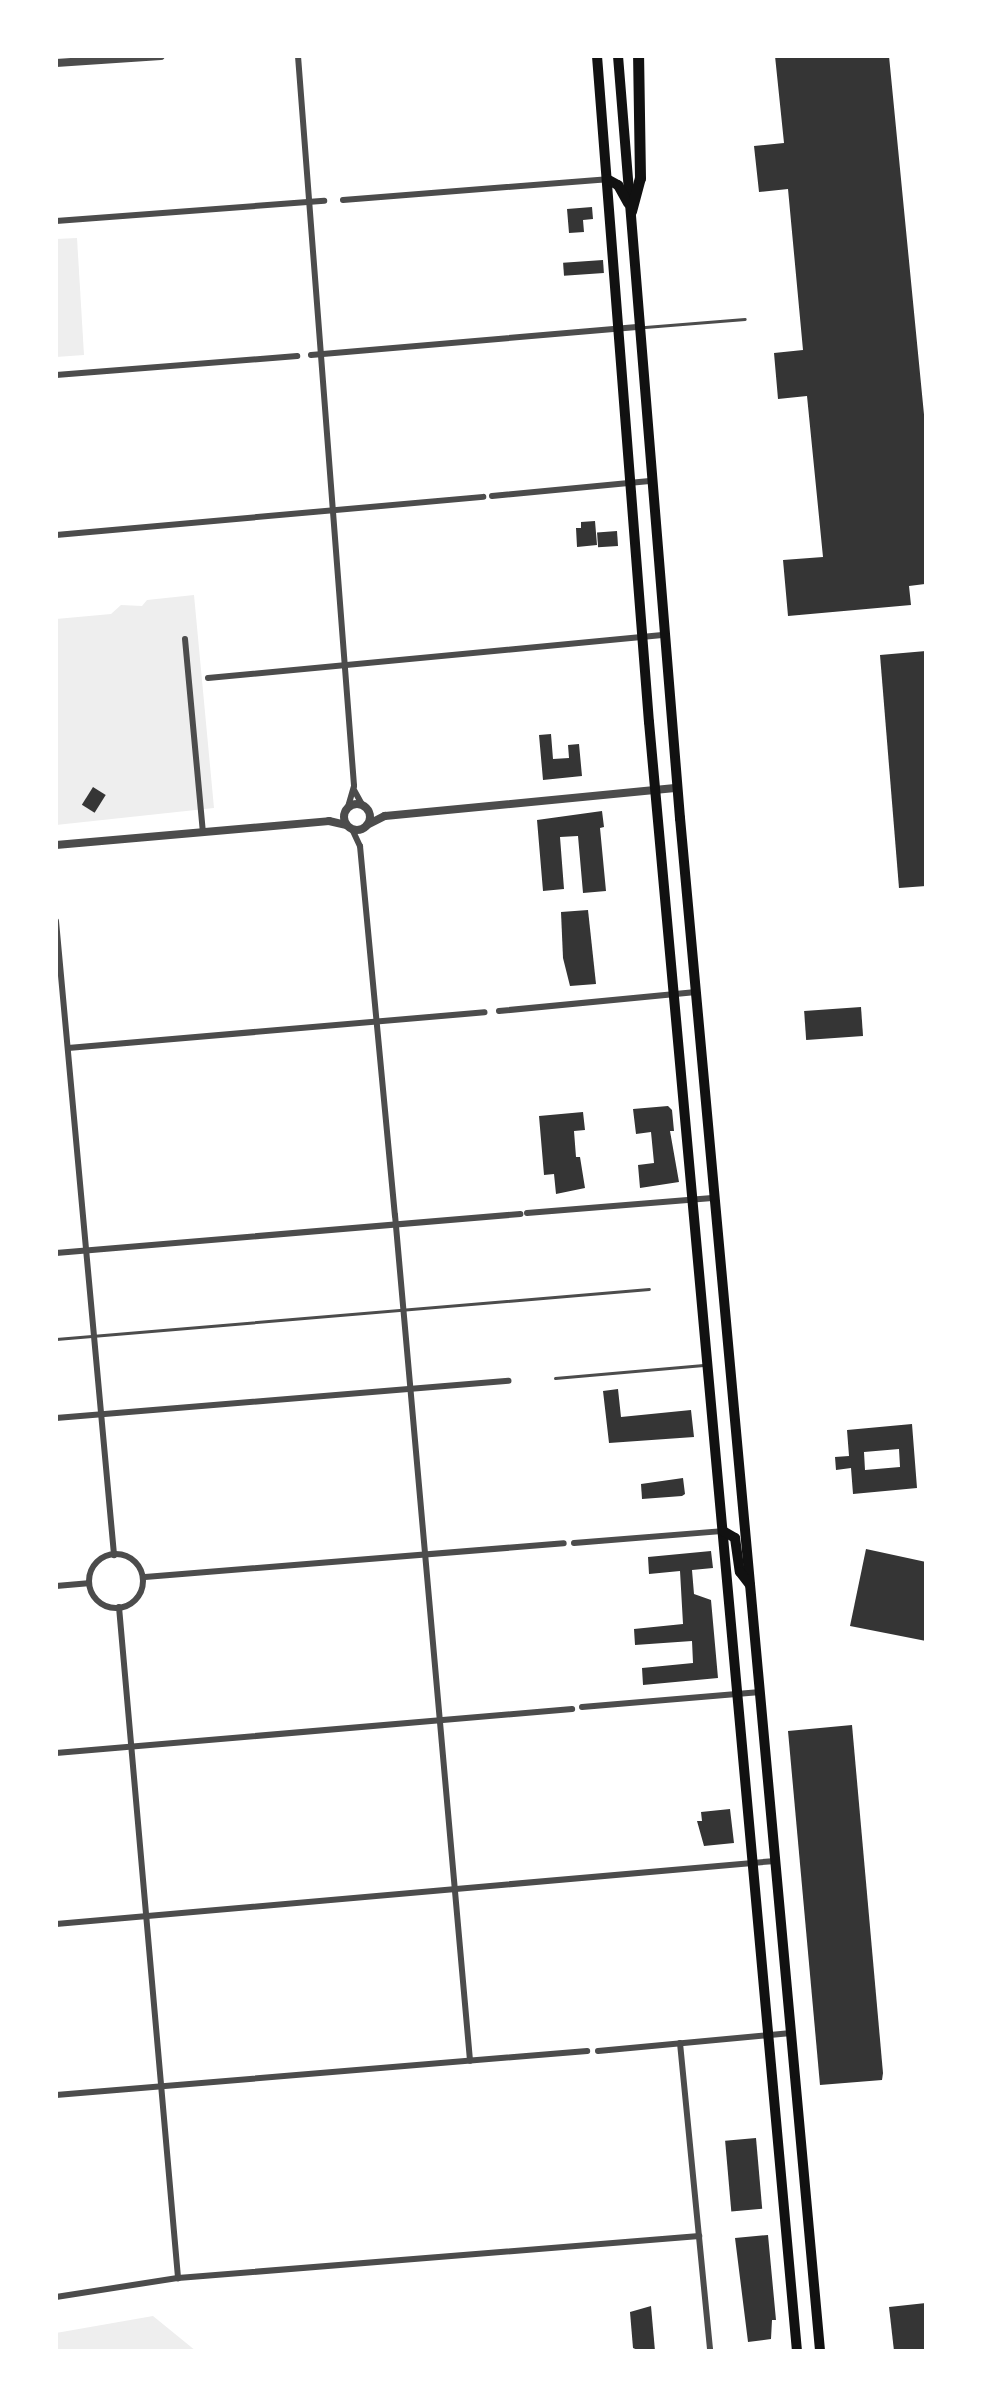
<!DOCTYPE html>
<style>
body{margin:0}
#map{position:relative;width:982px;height:2407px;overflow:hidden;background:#fff;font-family:Signika,sans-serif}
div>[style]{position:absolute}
.green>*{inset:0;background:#eee}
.building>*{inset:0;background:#353535;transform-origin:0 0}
.service>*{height:3px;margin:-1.5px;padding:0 1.5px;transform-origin:1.5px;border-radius:1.5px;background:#4c4c4c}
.minor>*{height:6px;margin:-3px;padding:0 3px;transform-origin:3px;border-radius:3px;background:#4c4c4c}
.minor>.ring{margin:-3px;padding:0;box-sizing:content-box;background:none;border:6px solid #4c4c4c;border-radius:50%}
.tertiary>*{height:8px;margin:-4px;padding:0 4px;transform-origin:4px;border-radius:4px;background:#4c4c4c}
.tertiary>.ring{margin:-4px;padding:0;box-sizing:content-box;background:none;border:8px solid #4c4c4c;border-radius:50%}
.primary>*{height:10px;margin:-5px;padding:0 5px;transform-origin:5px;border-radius:5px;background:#111}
.motorway>*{height:11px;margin:-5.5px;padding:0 5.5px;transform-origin:5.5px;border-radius:5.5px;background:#111}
span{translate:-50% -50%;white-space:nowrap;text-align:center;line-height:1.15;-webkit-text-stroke:6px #fff;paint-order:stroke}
.frame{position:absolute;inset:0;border:58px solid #fff;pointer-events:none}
</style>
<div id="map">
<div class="green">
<div style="clip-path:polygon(77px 238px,84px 355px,56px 357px,56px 239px)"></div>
<div style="clip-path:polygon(194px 595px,214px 808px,56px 825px,56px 619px,111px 614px,121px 605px,142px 606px,147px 600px)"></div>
<div style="clip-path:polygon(153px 2316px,196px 2351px,56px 2351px,56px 2333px)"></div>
</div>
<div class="building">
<div style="clip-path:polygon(775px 56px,889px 56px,926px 435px,926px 578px,925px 584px,909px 586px,911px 605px,788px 616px,783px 560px,823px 557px,807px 396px,778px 399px,774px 353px,803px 350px,788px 189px,759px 192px,754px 146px,784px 143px)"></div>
<div style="clip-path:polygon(592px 207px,593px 219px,583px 220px,584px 232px,569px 233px,567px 209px)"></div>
<div style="left:603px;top:260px;width:13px;height:40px;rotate:86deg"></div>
<div style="clip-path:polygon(595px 521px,597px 545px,577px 547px,576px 528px,581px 528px,581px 522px)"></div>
<div style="left:617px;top:531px;width:15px;height:20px;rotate:86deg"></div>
<div style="clip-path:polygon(926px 651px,926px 886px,899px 888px,880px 655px)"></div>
<div style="clip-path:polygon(551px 734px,553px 759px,569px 758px,568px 745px,579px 744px,582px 776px,543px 780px,539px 735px)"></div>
<div style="left:93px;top:787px;width:15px;height:21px;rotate:32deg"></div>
<div style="clip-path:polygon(602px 811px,604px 827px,600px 828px,606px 891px,583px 893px,578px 836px,560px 837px,564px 889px,543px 891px,537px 820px)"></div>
<div style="clip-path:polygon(588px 910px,596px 984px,570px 986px,563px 958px,561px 912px)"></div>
<div style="left:861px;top:1007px;width:29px;height:57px;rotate:86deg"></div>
<div style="clip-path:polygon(668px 1106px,672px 1110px,674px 1131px,670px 1131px,679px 1182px,640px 1188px,638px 1165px,654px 1163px,651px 1132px,636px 1134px,633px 1109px)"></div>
<div style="clip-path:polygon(583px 1112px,585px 1130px,574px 1131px,576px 1157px,580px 1157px,585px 1188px,556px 1194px,554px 1174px,544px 1175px,539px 1116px)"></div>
<div style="clip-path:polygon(618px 1389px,621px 1417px,691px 1410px,694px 1437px,609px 1443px,603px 1391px)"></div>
<div style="clip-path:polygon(evenodd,912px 1424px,917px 1488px,853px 1494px,851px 1468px,836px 1470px,835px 1457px,849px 1456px,847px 1430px,912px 1424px,899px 1449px,900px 1467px,865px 1470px,864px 1452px,899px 1449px)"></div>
<div style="clip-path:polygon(683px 1478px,685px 1494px,682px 1496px,642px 1499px,641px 1484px)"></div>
<div style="clip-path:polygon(866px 1549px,926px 1562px,926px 1641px,850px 1626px)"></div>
<div style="clip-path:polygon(711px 1551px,713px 1568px,692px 1570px,694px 1594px,711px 1600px,718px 1678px,643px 1685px,642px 1668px,693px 1663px,692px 1641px,635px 1645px,634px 1629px,683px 1624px,680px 1571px,649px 1574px,648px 1557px)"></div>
<div style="clip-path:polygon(852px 1725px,883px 2073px,882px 2080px,820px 2085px,788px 1731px)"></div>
<div style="clip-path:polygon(730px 1809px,734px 1843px,704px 1846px,697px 1821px,702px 1821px,701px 1812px)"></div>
<div style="left:756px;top:2138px;width:71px;height:31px;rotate:85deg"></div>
<div style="clip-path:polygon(768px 2235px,776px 2320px,772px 2320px,771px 2339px,748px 2342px,735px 2238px)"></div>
<div style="clip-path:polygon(926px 2303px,926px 2351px,894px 2351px,889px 2307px)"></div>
<div style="clip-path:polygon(651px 2306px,655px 2351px,640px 2351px,633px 2348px,630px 2312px)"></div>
</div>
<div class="service">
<div style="left:645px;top:327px;width:100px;rotate:-4.6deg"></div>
<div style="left:56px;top:1339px;width:595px;rotate:-4.82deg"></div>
<div style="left:555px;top:1378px;width:149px;rotate:-5deg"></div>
</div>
<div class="minor">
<div style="left:298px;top:56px;width:732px;rotate:85.61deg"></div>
<div style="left:354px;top:786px;width:22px;rotate:106deg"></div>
<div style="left:343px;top:200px;width:265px;rotate:-4.5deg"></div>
<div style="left:56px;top:221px;width:269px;rotate:-4.3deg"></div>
<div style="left:311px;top:355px;width:330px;rotate:-4.9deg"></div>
<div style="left:56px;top:375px;width:242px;rotate:-4.5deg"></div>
<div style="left:492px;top:496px;width:161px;rotate:-5.4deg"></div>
<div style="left:56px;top:535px;width:429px;rotate:-5.1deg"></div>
<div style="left:185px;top:639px;width:194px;rotate:84.7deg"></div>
<div style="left:208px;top:678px;width:459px;rotate:-5.4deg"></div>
<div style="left:354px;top:790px;width:18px;rotate:61deg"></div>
<div style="left:352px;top:829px;width:19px;rotate:65deg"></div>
<div style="left:360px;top:846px;width:371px;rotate:84.6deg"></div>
<div style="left:395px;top:1215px;width:849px;rotate:84.93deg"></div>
<div style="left:56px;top:921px;width:637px;rotate:84.77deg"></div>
<div style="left:499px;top:1011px;width:198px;rotate:-5.5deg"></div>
<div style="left:68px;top:1048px;width:418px;rotate:-4.9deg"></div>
<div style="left:527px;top:1213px;width:189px;rotate:-4.6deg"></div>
<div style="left:56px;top:1253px;width:466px;rotate:-4.8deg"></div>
<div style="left:56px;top:1418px;width:454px;rotate:-4.7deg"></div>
<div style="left:574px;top:1543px;width:148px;rotate:-4.6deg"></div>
<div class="ring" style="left:89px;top:1554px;width:48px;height:48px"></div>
<div style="left:145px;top:1577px;width:420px;rotate:-4.6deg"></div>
<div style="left:56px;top:1586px;width:32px;rotate:-5deg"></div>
<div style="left:119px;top:1607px;width:674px;rotate:84.97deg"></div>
<div style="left:582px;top:1707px;width:179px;rotate:-4.8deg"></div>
<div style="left:56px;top:1753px;width:518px;rotate:-4.87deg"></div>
<div style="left:56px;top:1924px;width:722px;rotate:-5.01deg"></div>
<div style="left:680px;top:2043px;width:309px;rotate:84.4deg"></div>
<div style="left:598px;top:2051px;width:194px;rotate:-5.3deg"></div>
<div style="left:56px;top:2095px;width:533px;rotate:-4.74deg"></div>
<div style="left:56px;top:2297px;width:123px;rotate:-8.9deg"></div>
<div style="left:178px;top:2278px;width:523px;rotate:-4.61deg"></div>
</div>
<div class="tertiary">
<div style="left:56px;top:63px;width:105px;rotate:-3.8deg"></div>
<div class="ring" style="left:344px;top:804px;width:18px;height:18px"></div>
<div style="left:367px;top:825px;width:20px;rotate:-27deg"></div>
<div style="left:385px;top:816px;width:294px;rotate:-5.5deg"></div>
<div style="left:56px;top:845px;width:274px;rotate:-5deg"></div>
<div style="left:329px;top:821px;width:18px;rotate:13deg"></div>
</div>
<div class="primary">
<div style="left:597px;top:56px;width:668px;rotate:85.54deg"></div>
<div style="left:649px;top:722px;width:1636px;rotate:84.81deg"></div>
<div style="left:618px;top:56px;width:765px;rotate:85.35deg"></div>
<div style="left:680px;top:818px;width:1539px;rotate:84.78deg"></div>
<div style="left:607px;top:179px;width:13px;rotate:29deg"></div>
<div style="left:618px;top:185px;width:21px;rotate:61deg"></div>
<div style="left:723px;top:1531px;width:14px;rotate:30deg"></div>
<div style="left:735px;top:1538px;width:34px;rotate:82deg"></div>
<div style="left:740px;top:1572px;width:16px;rotate:52deg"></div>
</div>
<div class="motorway">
<div style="left:631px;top:211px;width:34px;rotate:-75deg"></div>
<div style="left:640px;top:178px;width:122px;rotate:-90.9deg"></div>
</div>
<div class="frame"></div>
</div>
